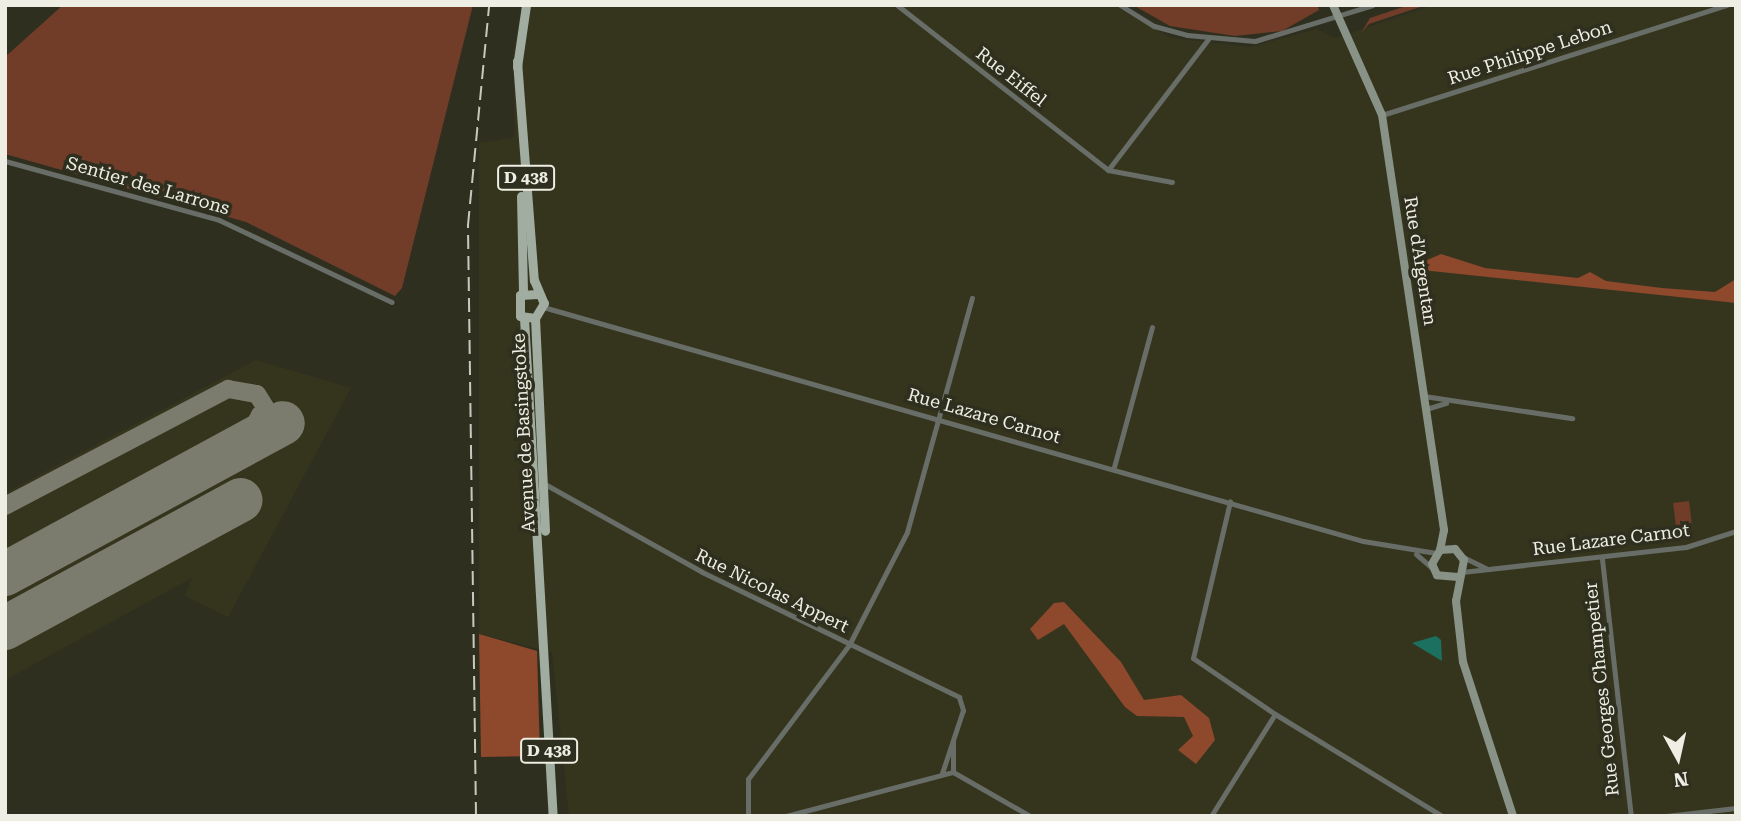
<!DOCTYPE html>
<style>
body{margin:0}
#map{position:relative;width:1741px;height:821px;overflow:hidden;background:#2f2f1f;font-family:"Roboto Serif",serif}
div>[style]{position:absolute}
.built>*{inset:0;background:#35351e}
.green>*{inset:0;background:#713d29;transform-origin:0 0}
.forest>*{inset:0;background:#8e482c}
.water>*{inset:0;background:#1c705f}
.taxiway>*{height:18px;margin:-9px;padding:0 9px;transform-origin:9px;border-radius:9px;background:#7c7c6e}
.runway>*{height:44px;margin:-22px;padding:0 22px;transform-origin:22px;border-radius:22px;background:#7c7c6e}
.street>*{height:5px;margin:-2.5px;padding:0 2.5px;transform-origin:2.5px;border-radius:2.5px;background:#686e67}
.secondary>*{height:8px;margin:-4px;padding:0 4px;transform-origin:4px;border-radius:4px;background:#889287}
.primary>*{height:9px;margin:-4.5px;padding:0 4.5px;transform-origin:4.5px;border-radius:4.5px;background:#a1ada0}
.rail>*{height:2px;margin-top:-1px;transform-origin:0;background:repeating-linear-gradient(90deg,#c8c8bc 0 14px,transparent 0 21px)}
span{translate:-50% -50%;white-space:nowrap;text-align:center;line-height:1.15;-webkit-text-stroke:7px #2f2f1f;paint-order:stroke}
.shield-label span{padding:2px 5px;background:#2f2f1f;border:2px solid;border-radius:5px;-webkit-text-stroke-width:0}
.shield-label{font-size:16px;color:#eeeee4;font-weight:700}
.street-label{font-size:18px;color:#eeeee4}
.frame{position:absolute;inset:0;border:7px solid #eeeee4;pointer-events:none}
.north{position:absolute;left:1643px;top:723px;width:70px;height:70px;-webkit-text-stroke:5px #2f2f1f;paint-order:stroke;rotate:172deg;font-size:19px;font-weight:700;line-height:28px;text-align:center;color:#eeeee4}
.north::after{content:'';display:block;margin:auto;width:24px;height:32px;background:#eeeee4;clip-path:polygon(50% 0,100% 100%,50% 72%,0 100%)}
</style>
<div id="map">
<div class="built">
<div style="clip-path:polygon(522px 5px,1113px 5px,1171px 38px,1251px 47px,1317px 29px,1335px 38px,1434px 5px,1736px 5px,1736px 816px,569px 816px,552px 652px,479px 634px,479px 143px,515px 137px,513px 55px)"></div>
<div style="clip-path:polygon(256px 360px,351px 388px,228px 617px,185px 596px,192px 578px,5px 680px,5px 493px)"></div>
</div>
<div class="green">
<div style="clip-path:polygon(63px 5px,473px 5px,402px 288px,395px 296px,246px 222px,5px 154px,5px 57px)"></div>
<div style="clip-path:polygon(1133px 5px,1317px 5px,1319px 10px,1282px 31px,1235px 36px,1170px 26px)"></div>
<div style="clip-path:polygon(1409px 5px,1426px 5px,1369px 24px,1361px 33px,1370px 18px)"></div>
<div style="left:1689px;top:501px;width:35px;height:16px;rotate:83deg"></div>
</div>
<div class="forest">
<div style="clip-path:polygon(1441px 254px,1485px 268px,1578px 278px,1590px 272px,1606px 281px,1662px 288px,1715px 292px,1736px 279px,1736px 303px,1412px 269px,1411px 257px,1425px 261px)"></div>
<div style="clip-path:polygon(1064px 602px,1121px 662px,1144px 700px,1181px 695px,1209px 718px,1215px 740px,1196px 764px,1178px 750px,1193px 736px,1184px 717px,1137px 716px,1125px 707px,1064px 624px,1038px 640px,1030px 629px,1054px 603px)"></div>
<div style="clip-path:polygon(479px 634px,537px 651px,540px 756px,481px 757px)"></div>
</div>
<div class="water">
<div style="clip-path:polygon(1436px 636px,1441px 640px,1442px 661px,1412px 643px)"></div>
</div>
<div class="taxiway">
<div style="left:244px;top:444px;width:33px;rotate:-61deg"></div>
<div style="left:260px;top:415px;width:16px;rotate:14deg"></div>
<div style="left:5px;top:506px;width:252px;rotate:-27.7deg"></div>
<div style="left:228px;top:389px;width:29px;rotate:10deg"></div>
<div style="left:257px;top:394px;width:38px;rotate:58deg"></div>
</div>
<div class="runway">
<div style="left:5px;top:574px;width:316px;rotate:-28.5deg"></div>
<div style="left:5px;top:628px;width:268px;rotate:-28.5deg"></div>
</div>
<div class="street">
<div style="left:897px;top:5px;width:268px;rotate:38deg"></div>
<div style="left:1108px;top:170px;width:65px;rotate:10.6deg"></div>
<div style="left:1120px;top:5px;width:40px;rotate:32deg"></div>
<div style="left:1154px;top:26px;width:34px;rotate:15deg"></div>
<div style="left:1187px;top:35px;width:68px;rotate:5deg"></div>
<div style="left:1255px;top:41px;width:123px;rotate:-17deg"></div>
<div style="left:1382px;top:115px;width:362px;rotate:-17.7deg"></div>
<div style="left:5px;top:161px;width:222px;rotate:15.4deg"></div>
<div style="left:219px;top:220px;width:191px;rotate:25.4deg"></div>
<div style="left:1108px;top:170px;width:165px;rotate:-52.6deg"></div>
<div style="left:543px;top:307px;width:853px;rotate:15.93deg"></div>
<div style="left:1363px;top:541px;width:74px;rotate:9.3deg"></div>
<div style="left:1424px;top:396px;width:150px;rotate:8.5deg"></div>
<div style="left:1426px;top:409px;width:21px;rotate:-17deg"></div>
<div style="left:1114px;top:467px;width:145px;rotate:-74.8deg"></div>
<div style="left:543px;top:483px;width:182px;rotate:29.2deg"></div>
<div style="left:702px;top:572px;width:286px;rotate:25.9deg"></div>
<div style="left:959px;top:697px;width:14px;rotate:73deg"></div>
<div style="left:963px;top:710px;width:66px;rotate:108.4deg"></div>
<div style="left:1416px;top:554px;width:21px;rotate:41deg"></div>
<div style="left:1463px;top:557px;width:25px;rotate:26deg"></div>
<div style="left:1602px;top:559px;width:259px;rotate:83.6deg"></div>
<div style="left:1462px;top:572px;width:225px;rotate:-6.4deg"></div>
<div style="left:1686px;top:547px;width:52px;rotate:-17.7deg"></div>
<div style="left:1275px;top:714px;width:196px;rotate:31.4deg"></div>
<div style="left:953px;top:742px;width:30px;rotate:90deg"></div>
<div style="left:748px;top:813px;width:34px;rotate:-90deg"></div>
<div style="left:748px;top:779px;width:168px;rotate:-53deg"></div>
<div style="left:849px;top:645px;width:127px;rotate:-62.8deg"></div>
<div style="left:907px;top:532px;width:243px;rotate:-74.5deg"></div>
<div style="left:743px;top:816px;width:19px"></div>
<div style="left:786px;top:816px;width:173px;rotate:-14.8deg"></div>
<div style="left:953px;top:772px;width:89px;rotate:29.7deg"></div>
<div style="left:1211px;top:816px;width:120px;rotate:-57.9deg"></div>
<div style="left:1275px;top:714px;width:99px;rotate:-145.7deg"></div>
<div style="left:1193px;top:658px;width:161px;rotate:-76.7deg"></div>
<div style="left:1666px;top:816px;width:70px;rotate:-6.5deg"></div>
</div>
<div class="secondary">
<div style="left:1333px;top:5px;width:120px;rotate:66deg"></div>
<div style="left:1382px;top:115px;width:420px;rotate:81.5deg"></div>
<div style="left:1444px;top:530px;width:20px;rotate:101deg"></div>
<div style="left:1458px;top:577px;width:21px;rotate:-175deg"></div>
<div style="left:1437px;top:575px;width:12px;rotate:-114deg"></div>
<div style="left:1432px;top:564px;width:16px;rotate:-60deg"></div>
<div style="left:1440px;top:550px;width:15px;rotate:-4deg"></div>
<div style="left:1455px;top:549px;width:14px;rotate:51deg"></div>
<div style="left:1464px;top:560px;width:42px;rotate:101deg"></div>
<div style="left:1456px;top:601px;width:61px;rotate:83.5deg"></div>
<div style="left:1463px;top:662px;width:162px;rotate:72deg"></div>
</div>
<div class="primary">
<div style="left:517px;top:61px;width:220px;rotate:85.6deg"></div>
<div style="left:534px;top:280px;width:25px;rotate:67deg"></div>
<div style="left:544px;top:303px;width:17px;rotate:121deg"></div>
<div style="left:535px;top:318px;width:15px;rotate:-172deg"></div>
<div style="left:520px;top:316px;width:21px;rotate:-90deg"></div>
<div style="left:520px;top:295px;width:18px;rotate:-3deg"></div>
<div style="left:517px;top:67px;width:63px;rotate:-81.7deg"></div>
<div style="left:521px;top:196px;width:96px;rotate:88.8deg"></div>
<div style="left:524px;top:318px;width:499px;rotate:86.7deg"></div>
<div style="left:535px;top:318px;width:213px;rotate:87.3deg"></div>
</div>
<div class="rail">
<div style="left:476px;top:816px;width:591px;rotate:-90.78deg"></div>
<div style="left:468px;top:225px;width:221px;rotate:-84.5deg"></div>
</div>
<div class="shield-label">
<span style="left:526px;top:178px">D 438</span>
<span style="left:549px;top:751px">D 438</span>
</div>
<div class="street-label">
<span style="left:1530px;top:53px;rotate:-18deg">Rue Philippe Lebon</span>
<span style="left:1011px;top:77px;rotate:38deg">Rue Eiffel</span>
<span style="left:148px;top:186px;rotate:16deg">Sentier des Larrons</span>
<span style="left:1420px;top:261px;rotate:81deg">Rue d'Argentan</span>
<span style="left:984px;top:416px;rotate:16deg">Rue Lazare Carnot</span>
<span style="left:524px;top:433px;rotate:-93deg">Avenue de Basingstoke</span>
<span style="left:1611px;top:540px;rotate:-7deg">Rue Lazare Carnot</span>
<span style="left:772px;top:591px;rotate:26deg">Rue Nicolas Appert</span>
<span style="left:1602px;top:689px;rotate:-96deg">Rue Georges Champetier</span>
</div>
<div class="frame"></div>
<div class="north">N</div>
</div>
